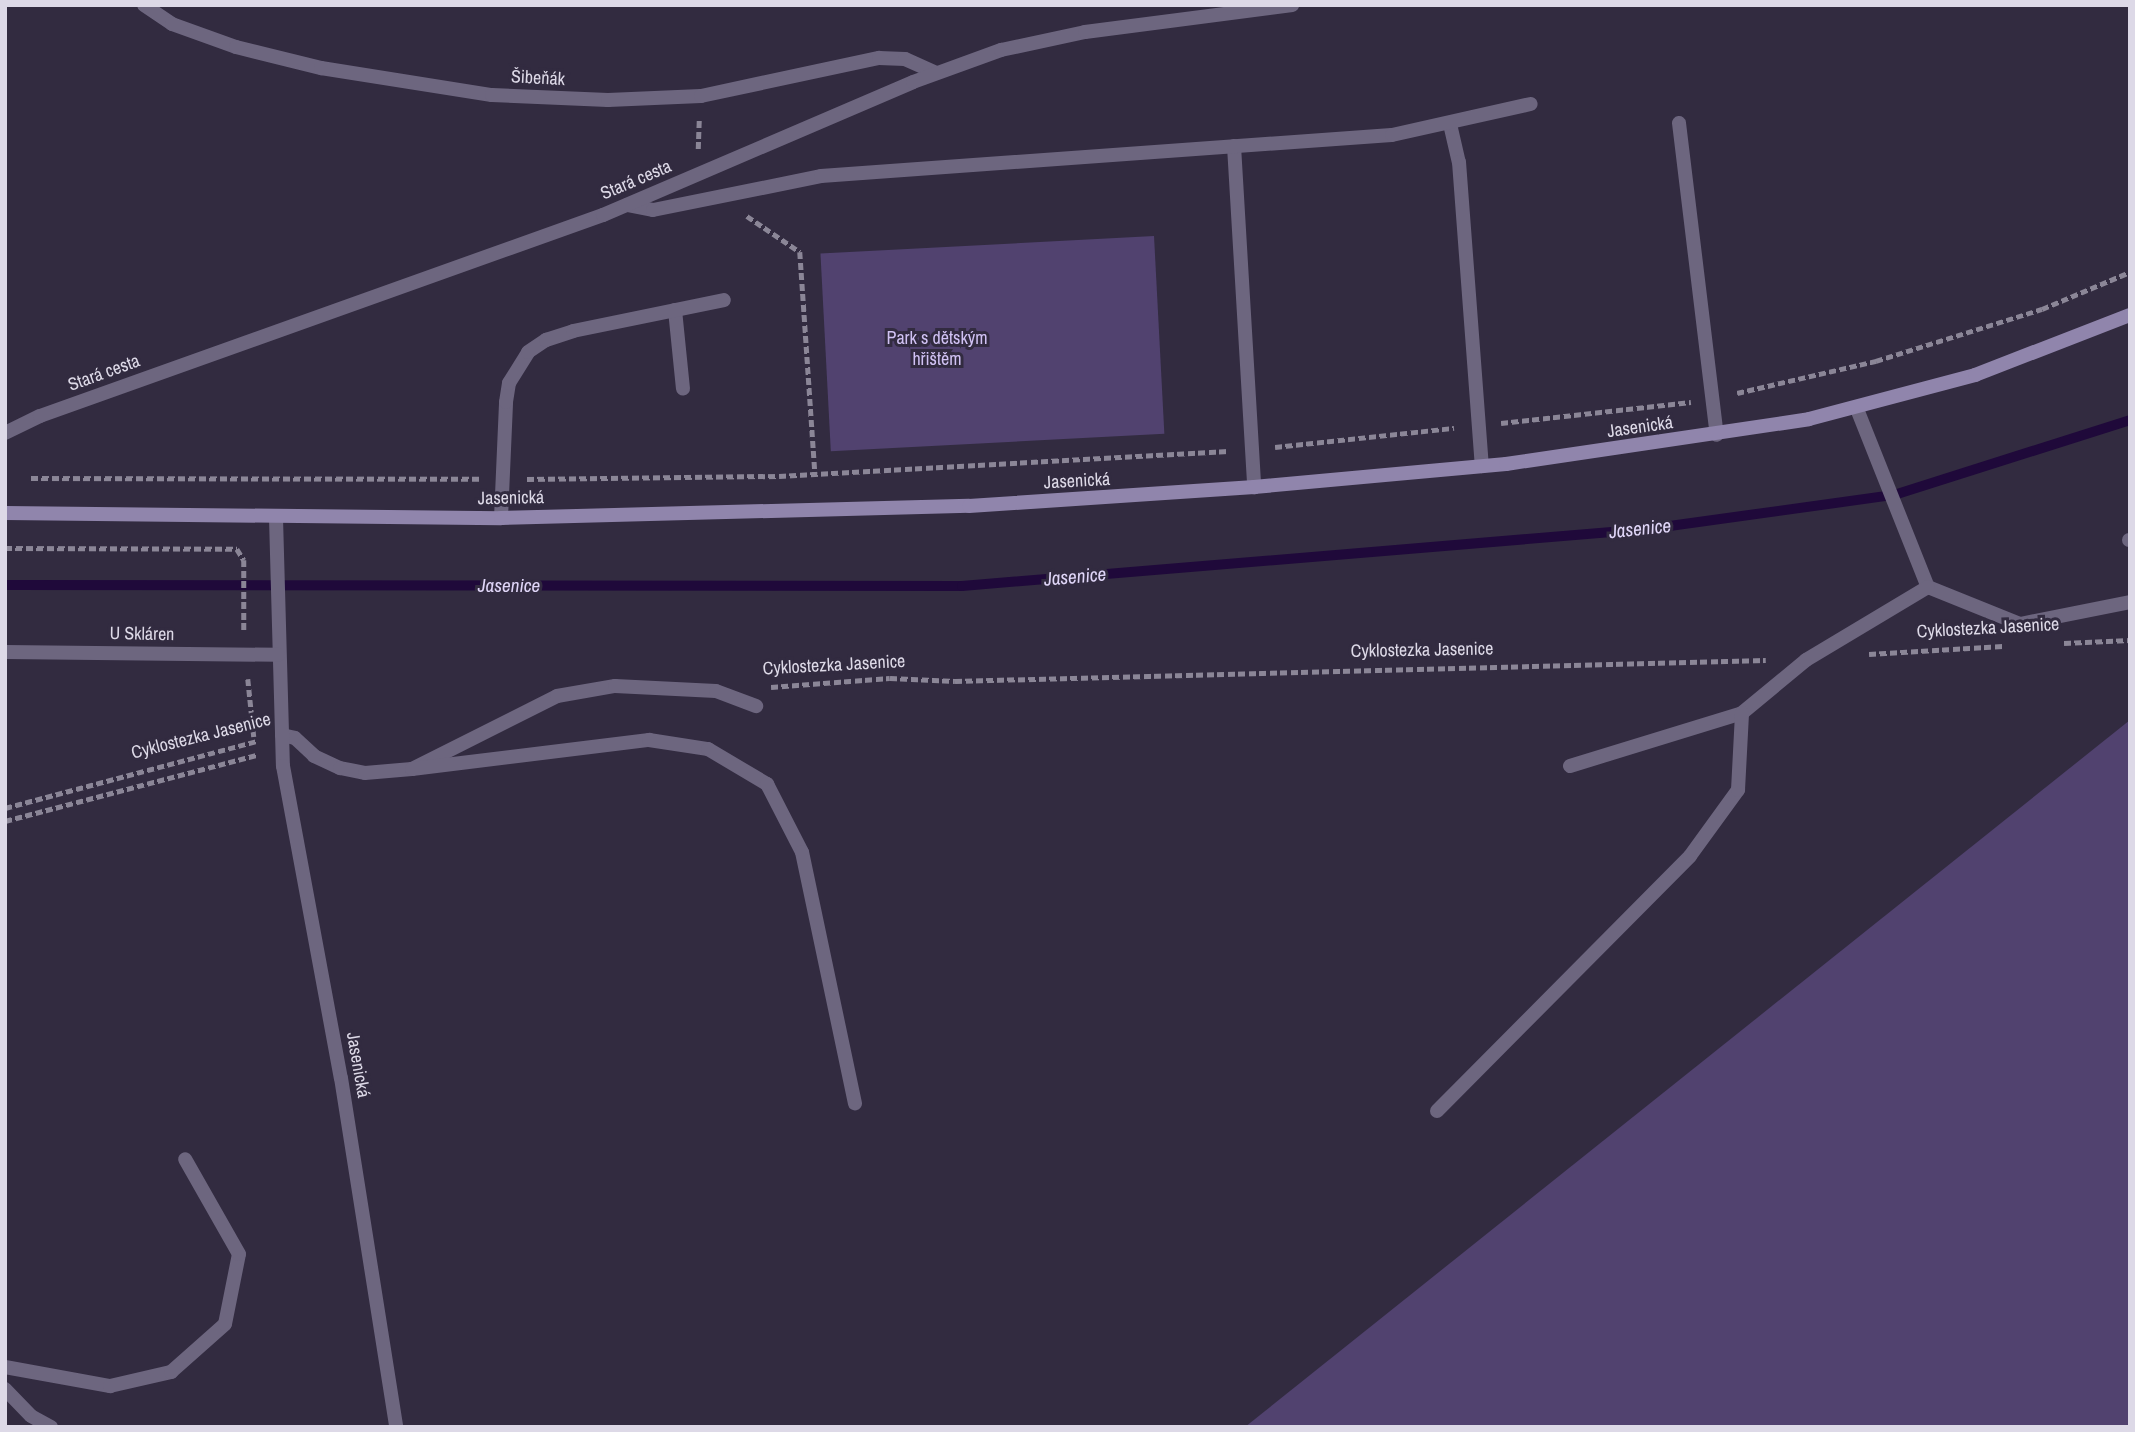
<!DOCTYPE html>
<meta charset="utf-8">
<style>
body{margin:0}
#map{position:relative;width:2135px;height:1432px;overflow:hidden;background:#322b40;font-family:"Archivo Narrow",sans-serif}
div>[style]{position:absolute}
.green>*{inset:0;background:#51426f;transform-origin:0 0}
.stream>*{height:10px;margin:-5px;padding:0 5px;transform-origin:5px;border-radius:5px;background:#1f093a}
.path>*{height:4.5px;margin-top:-2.25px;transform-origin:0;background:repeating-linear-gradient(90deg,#8b8697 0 7px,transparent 0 10.5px)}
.lane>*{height:14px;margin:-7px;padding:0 7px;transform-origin:7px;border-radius:7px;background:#6d667f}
.street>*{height:14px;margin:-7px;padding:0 7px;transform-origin:7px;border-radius:7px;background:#6d667f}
.secondary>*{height:14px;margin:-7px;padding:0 7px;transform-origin:7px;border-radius:7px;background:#9085ac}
span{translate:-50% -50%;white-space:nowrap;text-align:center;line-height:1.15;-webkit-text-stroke:6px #322b40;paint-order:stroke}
.street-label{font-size:18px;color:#ddd9e7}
.park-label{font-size:18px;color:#d1c2f4}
.water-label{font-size:19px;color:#e0d6f8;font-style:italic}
.frame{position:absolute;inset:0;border:7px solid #ddd9e7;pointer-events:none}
</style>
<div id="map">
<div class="green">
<div style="left:1154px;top:236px;width:198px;height:334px;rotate:87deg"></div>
<div style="clip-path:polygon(2130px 720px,2130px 1427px,1245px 1427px)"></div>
</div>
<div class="stream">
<div style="left:5px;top:585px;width:957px;rotate:0.06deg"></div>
<div style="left:962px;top:586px;width:688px;rotate:-4.75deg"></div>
<div style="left:1648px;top:529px;width:248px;rotate:-7.9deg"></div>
<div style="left:1894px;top:495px;width:248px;rotate:-17.6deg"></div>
</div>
<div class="path">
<div style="left:698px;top:149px;width:29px;rotate:-88deg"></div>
<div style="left:747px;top:216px;width:64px;rotate:34.2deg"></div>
<div style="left:800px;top:252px;width:223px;rotate:86.1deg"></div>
<div style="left:1737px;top:393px;width:143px;rotate:-13deg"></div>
<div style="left:1876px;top:361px;width:174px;rotate:-17.4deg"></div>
<div style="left:2042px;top:309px;width:95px;rotate:-22.8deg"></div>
<div style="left:1501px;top:423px;width:191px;rotate:-6.3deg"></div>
<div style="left:1275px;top:447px;width:180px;rotate:-6.1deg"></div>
<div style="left:31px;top:478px;width:448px;rotate:0.1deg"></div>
<div style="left:527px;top:479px;width:252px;rotate:-0.7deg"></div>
<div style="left:779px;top:476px;width:450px;rotate:-3.2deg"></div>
<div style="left:5px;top:548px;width:232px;rotate:0.2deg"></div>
<div style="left:237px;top:549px;width:13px;rotate:58deg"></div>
<div style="left:244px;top:560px;width:72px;rotate:90deg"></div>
<div style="left:2064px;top:643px;width:66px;rotate:-2.6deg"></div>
<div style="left:1869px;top:654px;width:134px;rotate:-3.4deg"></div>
<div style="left:248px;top:679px;width:58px;rotate:84.1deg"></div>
<div style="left:771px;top:687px;width:119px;rotate:-4.3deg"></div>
<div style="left:890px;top:678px;width:65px;rotate:2.6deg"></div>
<div style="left:955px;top:681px;width:811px;rotate:-1.48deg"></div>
<div style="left:5px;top:808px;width:261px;rotate:-14.9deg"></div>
<div style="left:5px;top:821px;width:260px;rotate:-14.7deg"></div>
</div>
<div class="lane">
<div style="left:1679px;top:123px;width:314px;rotate:83.1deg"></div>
<div style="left:1234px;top:146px;width:342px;rotate:86.6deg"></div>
<div style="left:675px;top:310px;width:79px;rotate:84.2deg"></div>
<div style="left:1857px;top:409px;width:192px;rotate:68.3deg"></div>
<div style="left:1928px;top:587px;width:99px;rotate:21.9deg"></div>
<div style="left:2020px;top:624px;width:112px;rotate:-11.3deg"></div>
<div style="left:501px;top:518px;width:116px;rotate:-87.5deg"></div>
<div style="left:506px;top:402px;width:19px;rotate:-81deg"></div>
<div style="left:509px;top:383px;width:36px;rotate:-58deg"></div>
<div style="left:528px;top:352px;width:22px;rotate:-34deg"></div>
<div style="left:546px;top:340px;width:28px;rotate:-18deg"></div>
<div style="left:573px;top:331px;width:154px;rotate:-11.6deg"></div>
<div style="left:2129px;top:540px;width:1px"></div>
<div style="left:282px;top:735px;width:13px;rotate:13deg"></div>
<div style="left:295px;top:738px;width:26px;rotate:43deg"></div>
<div style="left:314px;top:756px;width:29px;rotate:25deg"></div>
<div style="left:340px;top:768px;width:25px;rotate:11deg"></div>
<div style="left:365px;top:773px;width:47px;rotate:-4.9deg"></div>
<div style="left:412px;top:769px;width:162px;rotate:-26.7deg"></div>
<div style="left:557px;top:696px;width:59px;rotate:-9.8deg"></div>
<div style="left:615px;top:686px;width:101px;rotate:2.8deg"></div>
<div style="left:716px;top:691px;width:43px;rotate:20.6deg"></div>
<div style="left:1570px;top:766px;width:180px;rotate:-17.1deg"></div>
<div style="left:1742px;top:713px;width:83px;rotate:-39.6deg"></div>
<div style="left:1806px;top:660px;width:142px;rotate:-30.9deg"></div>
<div style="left:412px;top:769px;width:239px;rotate:-7deg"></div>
<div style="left:649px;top:740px;width:60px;rotate:8.7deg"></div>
<div style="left:708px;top:749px;width:69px;rotate:30.7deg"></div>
<div style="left:767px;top:784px;width:76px;rotate:62.8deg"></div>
<div style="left:802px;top:852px;width:257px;rotate:78.1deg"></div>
<div style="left:1437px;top:1111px;width:359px;rotate:-45.2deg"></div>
<div style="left:1690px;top:856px;width:82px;rotate:-54deg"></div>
<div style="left:1738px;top:790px;width:77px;rotate:-87deg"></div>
<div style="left:5px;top:1367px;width:107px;rotate:10.3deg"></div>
<div style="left:110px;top:1386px;width:63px;rotate:-12.9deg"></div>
<div style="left:171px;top:1372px;width:72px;rotate:-41.6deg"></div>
<div style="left:225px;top:1324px;width:71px;rotate:-78.7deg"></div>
<div style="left:239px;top:1254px;width:109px;rotate:-119.6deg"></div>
</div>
<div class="street">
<div style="left:144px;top:5px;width:34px;rotate:34deg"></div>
<div style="left:172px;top:24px;width:68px;rotate:19.8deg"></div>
<div style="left:236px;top:47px;width:88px;rotate:13.9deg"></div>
<div style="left:321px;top:68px;width:173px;rotate:9deg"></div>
<div style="left:492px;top:95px;width:116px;rotate:2.5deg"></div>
<div style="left:608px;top:100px;width:93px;rotate:-2.5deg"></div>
<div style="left:701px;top:96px;width:182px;rotate:-12.1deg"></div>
<div style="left:879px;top:58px;width:26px;rotate:2deg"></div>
<div style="left:905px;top:59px;width:34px;rotate:24deg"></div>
<div style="left:1450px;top:124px;width:39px;rotate:77deg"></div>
<div style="left:1459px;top:162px;width:305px;rotate:85.7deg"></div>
<div style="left:627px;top:205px;width:26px;rotate:11deg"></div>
<div style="left:653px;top:210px;width:171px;rotate:-11.4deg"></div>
<div style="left:821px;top:176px;width:572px;rotate:-4.11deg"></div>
<div style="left:1392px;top:135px;width:142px;rotate:-12.6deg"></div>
<div style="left:5px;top:433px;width:39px;rotate:-26deg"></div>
<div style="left:40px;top:416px;width:598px;rotate:-19.65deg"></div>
<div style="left:603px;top:215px;width:337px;rotate:-23.2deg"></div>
<div style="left:913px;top:82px;width:94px;rotate:-20deg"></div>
<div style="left:1001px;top:50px;width:86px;rotate:-12.1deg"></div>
<div style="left:1085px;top:32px;width:209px;rotate:-7.4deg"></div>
<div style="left:276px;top:518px;width:248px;rotate:88.4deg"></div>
<div style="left:283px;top:766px;width:317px;rotate:79.5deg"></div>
<div style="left:341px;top:1078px;width:353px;rotate:81deg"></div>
<div style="left:5px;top:652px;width:273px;rotate:0.6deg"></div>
<div style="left:5px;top:1389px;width:37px;rotate:46deg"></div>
<div style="left:31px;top:1416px;width:23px;rotate:29deg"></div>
</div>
<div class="secondary">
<div style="left:5px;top:513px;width:496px;rotate:0.6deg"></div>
<div style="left:501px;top:518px;width:468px;rotate:-1.5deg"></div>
<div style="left:969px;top:506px;width:286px;rotate:-3.8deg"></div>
<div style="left:1254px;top:487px;width:253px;rotate:-5.2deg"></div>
<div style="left:1506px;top:464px;width:306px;rotate:-8.4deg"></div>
<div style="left:1809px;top:419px;width:172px;rotate:-14.8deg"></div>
<div style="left:1975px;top:375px;width:166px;rotate:-21.2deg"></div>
</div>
<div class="street-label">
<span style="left:538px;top:78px;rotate:3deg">Šibeňák</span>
<span style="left:636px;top:180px;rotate:-23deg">Stará cesta</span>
<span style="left:104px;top:373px;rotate:-20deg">Stará cesta</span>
<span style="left:1640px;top:427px;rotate:-8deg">Jasenická</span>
<span style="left:1077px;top:481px;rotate:-3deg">Jasenická</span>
<span style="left:511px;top:498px;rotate:-1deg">Jasenická</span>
<span style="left:1988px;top:628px;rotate:-3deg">Cyklostezka Jasenice</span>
<span style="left:142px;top:634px;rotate:1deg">U Skláren</span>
<span style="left:1422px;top:650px;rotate:-1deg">Cyklostezka Jasenice</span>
<span style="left:834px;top:665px;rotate:-3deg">Cyklostezka Jasenice</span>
<span style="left:201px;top:736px;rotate:-14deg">Cyklostezka Jasenice</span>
<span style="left:358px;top:1065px;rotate:80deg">Jasenická</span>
</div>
<div class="park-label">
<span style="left:937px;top:349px">Park s dětským<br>hřištěm</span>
</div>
<div class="water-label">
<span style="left:1640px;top:529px;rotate:-6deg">Jasenice</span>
<span style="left:1075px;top:577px;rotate:-5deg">Jasenice</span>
<span style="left:509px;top:586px">Jasenice</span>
</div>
<div class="frame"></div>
</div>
